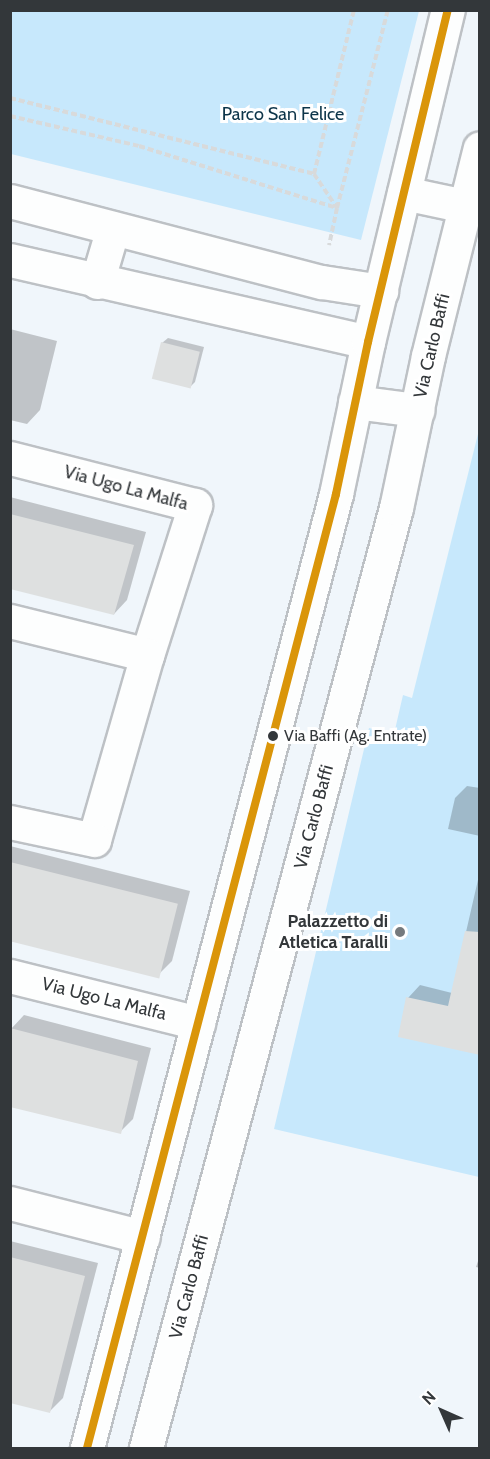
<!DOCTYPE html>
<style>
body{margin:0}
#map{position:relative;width:490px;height:1459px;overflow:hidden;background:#f0f6fb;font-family:Cabin,sans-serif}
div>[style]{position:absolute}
.green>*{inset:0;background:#c7e8fc}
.shadow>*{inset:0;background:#0003}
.building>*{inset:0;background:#dee0e0;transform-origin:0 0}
.path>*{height:4px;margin-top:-2px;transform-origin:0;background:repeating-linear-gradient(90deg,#d8dadb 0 6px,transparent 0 9px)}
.roads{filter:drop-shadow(2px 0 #bdc1c5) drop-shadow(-2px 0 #bdc1c5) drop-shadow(0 2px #bdc1c5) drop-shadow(0 -2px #bdc1c5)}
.minor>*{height:33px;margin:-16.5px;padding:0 16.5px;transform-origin:16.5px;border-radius:16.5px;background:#fdfefe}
.bus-1>*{height:8px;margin:-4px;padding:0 4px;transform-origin:4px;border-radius:4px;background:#da9509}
.dots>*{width:16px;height:16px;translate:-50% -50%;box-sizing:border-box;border:3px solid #fff;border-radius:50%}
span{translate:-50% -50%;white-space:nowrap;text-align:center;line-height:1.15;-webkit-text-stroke:6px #fff;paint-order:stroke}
.bus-label{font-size:16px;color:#33373a}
.left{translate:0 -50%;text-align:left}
.park-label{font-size:18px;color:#0d354a}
.street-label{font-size:18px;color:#33373a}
.poi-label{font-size:18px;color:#33373a;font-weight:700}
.right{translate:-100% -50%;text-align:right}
.frame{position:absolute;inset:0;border:12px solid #33373a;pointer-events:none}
.north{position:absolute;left:412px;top:1381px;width:60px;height:60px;-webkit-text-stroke:4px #fff;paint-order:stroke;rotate:315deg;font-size:16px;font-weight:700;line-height:24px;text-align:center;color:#33373a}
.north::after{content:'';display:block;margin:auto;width:21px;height:27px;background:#33373a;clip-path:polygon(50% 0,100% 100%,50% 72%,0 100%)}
</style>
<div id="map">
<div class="green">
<div style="clip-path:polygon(11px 10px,419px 11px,361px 240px,11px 154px)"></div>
<div style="clip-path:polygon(479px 430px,479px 1177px,274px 1129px,369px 728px,394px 734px,403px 695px,412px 698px)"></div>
</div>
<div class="shadow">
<div style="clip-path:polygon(10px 329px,57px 341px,40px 410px,27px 424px,10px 420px)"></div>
<div style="clip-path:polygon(168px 338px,204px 347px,195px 382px,190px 387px,162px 343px)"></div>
<div style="clip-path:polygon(10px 497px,146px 532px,127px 600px,114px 614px,10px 587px)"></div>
<div style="clip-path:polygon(467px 786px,480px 788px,480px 836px,448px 829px,455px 798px)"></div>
<div style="clip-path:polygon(10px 846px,190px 891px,172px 961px,159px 974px,10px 937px)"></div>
<div style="clip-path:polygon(480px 871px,480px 1049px,408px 998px,420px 985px,452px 993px)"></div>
<div style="clip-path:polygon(24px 1015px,151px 1048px,133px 1119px,120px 1132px,11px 1029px)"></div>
<div style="clip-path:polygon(10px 1241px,98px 1263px,63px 1398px,50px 1411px,10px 1402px)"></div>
<div style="clip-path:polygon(480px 1255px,480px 1268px,476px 1267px)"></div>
</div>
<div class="building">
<div style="left:161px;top:342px;width:40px;height:38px;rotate:14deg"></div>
<div style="clip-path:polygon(10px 514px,134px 545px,114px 615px,10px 589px)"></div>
<div style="left:10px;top:862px;width:173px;height:77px;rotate:14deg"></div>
<div style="clip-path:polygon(465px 931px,480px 932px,480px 1055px,398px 1037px,406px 997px,448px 1006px)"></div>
<div style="clip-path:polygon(10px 1028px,138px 1061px,121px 1134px,10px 1107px)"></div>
<div style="clip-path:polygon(10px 1257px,85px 1276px,50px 1413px,10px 1403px)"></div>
</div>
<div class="path">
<div style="left:10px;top:98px;width:313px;rotate:14deg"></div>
<div style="left:314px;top:174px;width:169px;rotate:-76.3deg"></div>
<div style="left:10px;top:116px;width:132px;rotate:13.1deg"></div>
<div style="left:139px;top:146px;width:207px;rotate:17.4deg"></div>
<div style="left:337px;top:208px;width:204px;rotate:-75.6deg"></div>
<div style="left:314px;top:174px;width:41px;rotate:55.9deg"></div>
<div style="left:337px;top:208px;width:38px;rotate:102deg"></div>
</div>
<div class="roads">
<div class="minor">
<div style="left:404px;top:193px;width:62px;rotate:12deg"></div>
<div style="left:10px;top:201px;width:322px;rotate:14.6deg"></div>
<div style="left:322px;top:282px;width:60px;rotate:8.7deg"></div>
<div style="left:10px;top:260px;width:367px;rotate:12.9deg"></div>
<div style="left:97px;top:282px;width:56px;rotate:-73.5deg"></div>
<div style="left:355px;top:402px;width:63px;rotate:7.4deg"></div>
<div style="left:10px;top:458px;width:191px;rotate:14.3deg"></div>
<div style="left:195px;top:505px;width:157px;rotate:107.7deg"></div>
<div style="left:147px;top:655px;width:192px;rotate:106deg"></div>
<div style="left:94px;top:840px;width:86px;rotate:-167.9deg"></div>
<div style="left:10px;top:621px;width:141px;rotate:13.9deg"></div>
<div style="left:10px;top:976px;width:194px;rotate:14deg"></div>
<div style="left:10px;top:1203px;width:137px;rotate:14.3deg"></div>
<div style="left:87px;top:1448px;width:986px;rotate:-75.37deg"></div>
<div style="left:336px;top:494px;width:155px;rotate:-78.1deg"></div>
<div style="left:368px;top:342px;width:342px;rotate:-76.5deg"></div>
<div style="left:146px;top:1448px;width:973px;rotate:-75.11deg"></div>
<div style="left:396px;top:508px;width:155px;rotate:-78.1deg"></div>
<div style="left:428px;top:356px;width:214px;rotate:-76deg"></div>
</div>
</div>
<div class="bus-1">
<div style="left:87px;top:1448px;width:986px;rotate:-75.37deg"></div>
<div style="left:336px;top:494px;width:155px;rotate:-78.1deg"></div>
<div style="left:368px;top:342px;width:342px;rotate:-76.5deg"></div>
</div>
<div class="dots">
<div style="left:273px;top:736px;background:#33373a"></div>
<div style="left:400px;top:932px;background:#757a7e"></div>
</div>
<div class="bus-label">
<span class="left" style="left:284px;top:736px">Via Baffi (Ag. Entrate)</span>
</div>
<div class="park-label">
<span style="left:283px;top:114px">Parco San Felice</span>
</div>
<div class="street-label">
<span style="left:432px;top:346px;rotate:-77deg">Via Carlo Baffi</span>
<span style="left:126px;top:488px;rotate:15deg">Via Ugo La Malfa</span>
<span style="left:314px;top:817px;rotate:-75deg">Via Carlo Baffi</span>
<span style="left:104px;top:999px;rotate:14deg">Via Ugo La Malfa</span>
<span style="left:189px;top:1287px;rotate:-75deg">Via Carlo Baffi</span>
</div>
<div class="poi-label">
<span class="right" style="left:388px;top:932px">Palazzetto di<br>Atletica Taralli</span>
</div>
<div class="frame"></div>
<div class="north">N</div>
</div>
